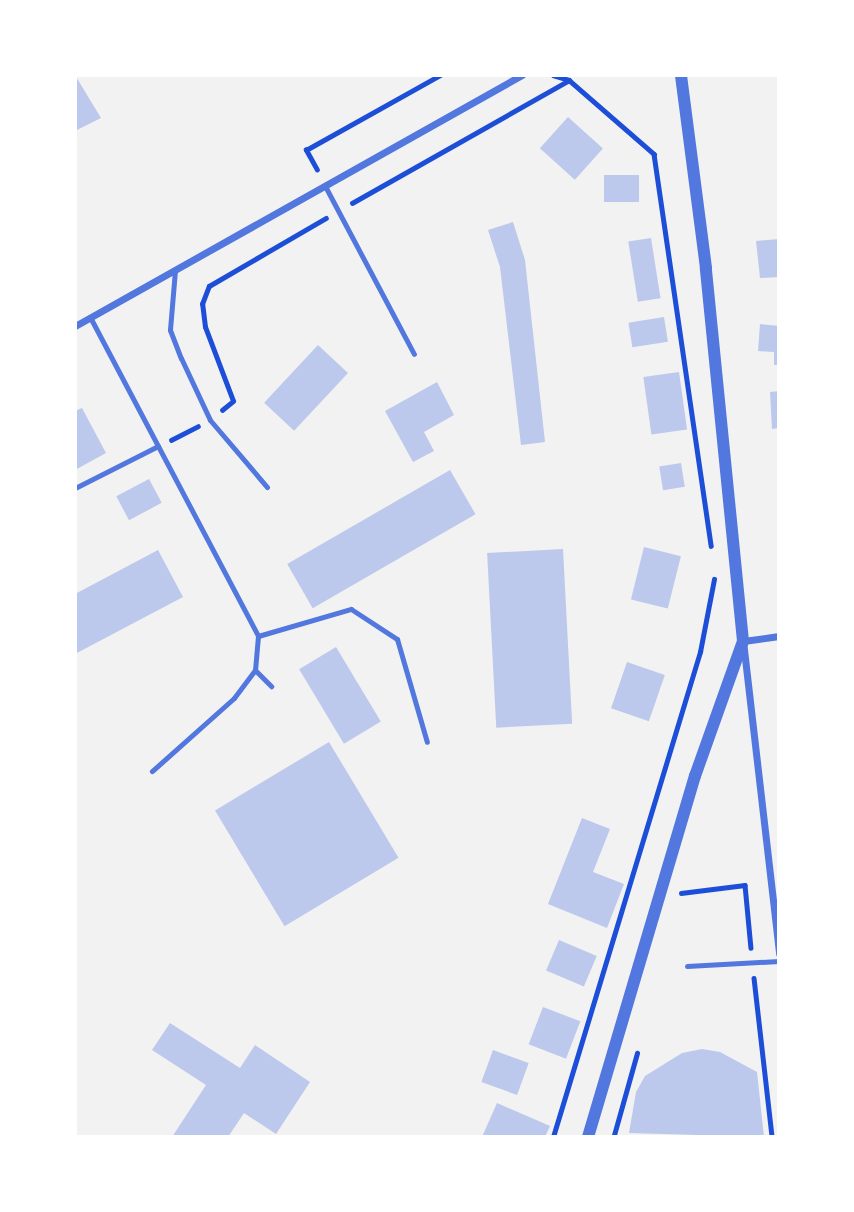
<!DOCTYPE html>
<style>
body{margin:0}
#map{position:relative;width:854px;height:1212px;overflow:hidden;background:#f2f2f2;font-family:"Sofia Sans Condensed",sans-serif}
div>[style]{position:absolute}
.building>*{inset:0;background:#bdc9ec;transform-origin:0 0}
.path>*{height:4.5px;margin:-2.25px;padding:0 2.25px;transform-origin:2.25px;border-radius:2.25px;background:#1d4ed8}
.service>*{height:5px;margin:-2.5px;padding:0 2.5px;transform-origin:2.5px;border-radius:2.5px;background:#5277de}
.minor>*{height:7px;margin:-3.5px;padding:0 3.5px;transform-origin:3.5px;border-radius:3.5px;background:#5277de}
.tertiary>*{height:12px;margin:-6px;padding:0 6px;transform-origin:6px;border-radius:6px;background:#5277de}
span{translate:-50% -50%;white-space:nowrap;text-align:center;line-height:1.15;-webkit-text-stroke:6px #fff;paint-order:stroke}
.frame{position:absolute;inset:0;border:77px solid #fff;pointer-events:none}
</style>
<div id="map">
<div class="building">
<div style="clip-path:polygon(75px 75px,101px 118px,75px 131px)"></div>
<div style="left:568px;top:117px;width:47px;height:42px;rotate:42deg"></div>
<div style="left:604px;top:175px;width:35px;height:27px"></div>
<div style="clip-path:polygon(513px 222px,525px 260px,545px 442px,521px 445px,500px 267px,488px 230px)"></div>
<div style="left:651px;top:238px;width:61px;height:23px;rotate:81deg"></div>
<div style="clip-path:polygon(779px 239px,779px 277px,760px 278px,756px 241px)"></div>
<div style="left:664px;top:317px;width:25px;height:36px;rotate:81deg"></div>
<div style="clip-path:polygon(760px 324px,779px 326px,779px 365px,774px 365px,774px 352px,758px 351px)"></div>
<div style="left:318px;top:345px;width:41px;height:79px;rotate:43deg"></div>
<div style="left:679px;top:372px;width:58px;height:36px;rotate:82deg"></div>
<div style="clip-path:polygon(437px 382px,454px 415px,424px 432px,434px 451px,413px 462px,385px 411px)"></div>
<div style="clip-path:polygon(779px 391px,779px 428px,772px 429px,770px 392px)"></div>
<div style="clip-path:polygon(82px 408px,106px 453px,75px 470px,75px 411px)"></div>
<div style="left:681px;top:463px;width:24px;height:22px;rotate:81deg"></div>
<div style="left:450px;top:470px;width:51px;height:188px;rotate:60deg"></div>
<div style="left:149px;top:479px;width:27px;height:37px;rotate:62deg"></div>
<div style="left:644px;top:547px;width:38px;height:54px;rotate:14deg"></div>
<div style="left:563px;top:549px;width:175px;height:76px;rotate:87deg"></div>
<div style="clip-path:polygon(158px 550px,183px 597px,75px 654px,75px 594px)"></div>
<div style="left:336px;top:647px;width:87px;height:43px;rotate:59deg"></div>
<div style="left:627px;top:662px;width:40px;height:49px;rotate:19deg"></div>
<div style="left:329px;top:742px;width:135px;height:133px;rotate:59deg"></div>
<div style="clip-path:polygon(582px 818px,610px 829px,593px 872px,624px 884px,607px 928px,548px 904px)"></div>
<div style="left:559px;top:940px;width:41px;height:33px;rotate:23deg"></div>
<div style="left:543px;top:1007px;width:40px;height:40px;rotate:21deg"></div>
<div style="clip-path:polygon(170px 1023px,240px 1068px,255px 1045px,310px 1082px,276px 1134px,244px 1113px,228px 1137px,172px 1137px,206px 1085px,152px 1050px)"></div>
<div style="clip-path:polygon(702px 1049px,720px 1052px,757px 1072px,764px 1137px,629px 1133px,636px 1092px,645px 1076px,682px 1053px)"></div>
<div style="left:493px;top:1050px;width:38px;height:34px;rotate:20deg"></div>
<div style="clip-path:polygon(497px 1103px,550px 1126px,545px 1137px,482px 1137px)"></div>
</div>
<div class="path">
<div style="left:553px;top:75px;width:17px;rotate:17deg"></div>
<div style="left:317px;top:170px;width:23px;rotate:-119deg"></div>
<div style="left:306px;top:150px;width:154px;rotate:-29.2deg"></div>
<div style="left:352px;top:203px;width:249px;rotate:-29.5deg"></div>
<div style="left:569px;top:80px;width:113px;rotate:41deg"></div>
<div style="left:654px;top:154px;width:396px;rotate:81.7deg"></div>
<div style="left:222px;top:410px;width:14px;rotate:-39deg"></div>
<div style="left:233px;top:401px;width:79px;rotate:-110.7deg"></div>
<div style="left:205px;top:327px;width:23px;rotate:-97deg"></div>
<div style="left:202px;top:304px;width:19px;rotate:-69deg"></div>
<div style="left:209px;top:286px;width:135px;rotate:-30.2deg"></div>
<div style="left:171px;top:440px;width:30px;rotate:-27deg"></div>
<div style="left:681px;top:893px;width:64px;rotate:-7.1deg"></div>
<div style="left:745px;top:885px;width:63px;rotate:84.6deg"></div>
<div style="left:754px;top:978px;width:160px;rotate:83.5deg"></div>
<div style="left:614px;top:1135px;width:85px;rotate:-74.3deg"></div>
<div style="left:553px;top:1137px;width:507px;rotate:-73.14deg"></div>
<div style="left:700px;top:652px;width:74px;rotate:-79.1deg"></div>
</div>
<div class="service">
<div style="left:325px;top:186px;width:190px;rotate:62.1deg"></div>
<div style="left:175px;top:270px;width:60px;rotate:94.8deg"></div>
<div style="left:170px;top:330px;width:30px;rotate:69deg"></div>
<div style="left:181px;top:358px;width:68px;rotate:64.9deg"></div>
<div style="left:210px;top:420px;width:88px;rotate:49.6deg"></div>
<div style="left:90px;top:317px;width:361px;rotate:62.2deg"></div>
<div style="left:258px;top:636px;width:34px;rotate:95deg"></div>
<div style="left:255px;top:670px;width:35px;rotate:127deg"></div>
<div style="left:234px;top:698px;width:110px;rotate:138.3deg"></div>
<div style="left:75px;top:488px;width:93px;rotate:-26.8deg"></div>
<div style="left:258px;top:636px;width:97px;rotate:-16.2deg"></div>
<div style="left:351px;top:609px;width:55px;rotate:33.1deg"></div>
<div style="left:397px;top:639px;width:107px;rotate:73.8deg"></div>
<div style="left:255px;top:670px;width:23px;rotate:45deg"></div>
<div style="left:687px;top:966px;width:92px;rotate:-3.1deg"></div>
</div>
<div class="minor">
<div style="left:75px;top:326px;width:513px;rotate:-29.32deg"></div>
<div style="left:779px;top:636px;width:36px;rotate:172deg"></div>
<div style="left:743px;top:641px;width:315px;rotate:83.4deg"></div>
</div>
<div class="tertiary">
<div style="left:588px;top:1137px;width:377px;rotate:-73.5deg"></div>
<div style="left:695px;top:776px;width:143px;rotate:-70.4deg"></div>
<div style="left:743px;top:641px;width:375px;rotate:-95.7deg"></div>
<div style="left:706px;top:268px;width:195px;rotate:-97.4deg"></div>
</div>
<div class="frame"></div>
</div>
